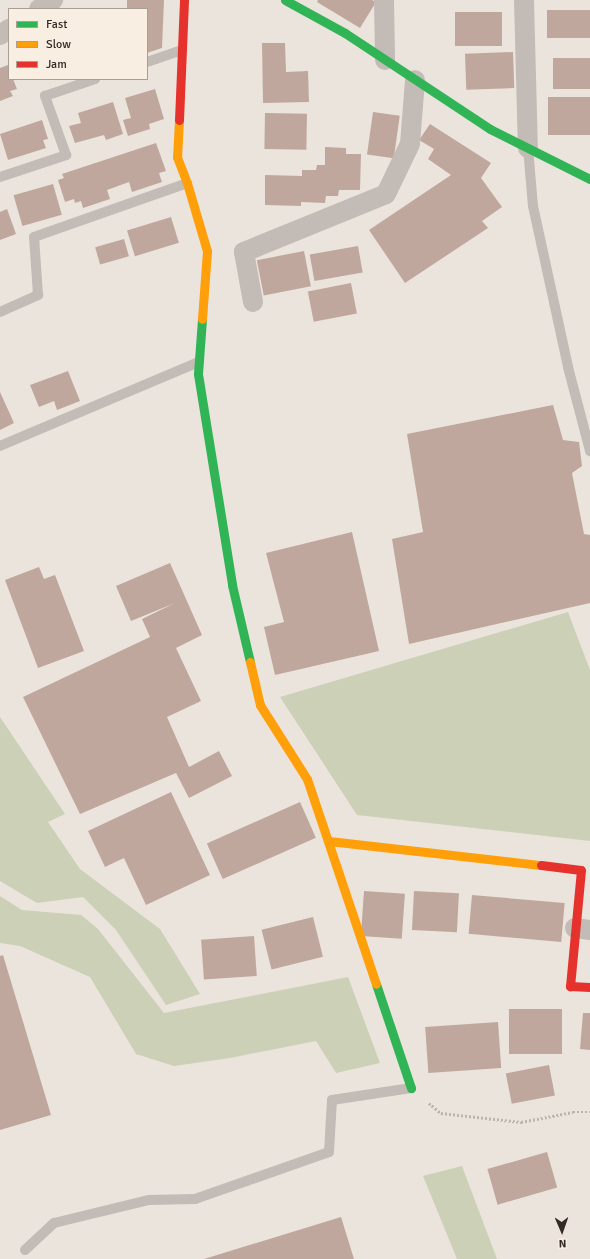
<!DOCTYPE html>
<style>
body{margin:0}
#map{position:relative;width:590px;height:1259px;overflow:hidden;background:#ebe4dc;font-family:Signika,sans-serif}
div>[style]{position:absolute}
.green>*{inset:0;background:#ccd0b6}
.building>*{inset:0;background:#bfa79d;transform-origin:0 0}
.path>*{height:2.5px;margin-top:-1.25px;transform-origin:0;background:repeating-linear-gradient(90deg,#bcb4ae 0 2px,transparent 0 4px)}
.lane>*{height:10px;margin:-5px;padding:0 5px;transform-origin:5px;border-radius:5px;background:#c3bcb6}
.street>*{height:20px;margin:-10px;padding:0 10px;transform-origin:10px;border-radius:10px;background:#c3bcb6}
.fast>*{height:9px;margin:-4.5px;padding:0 4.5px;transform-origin:4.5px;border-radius:4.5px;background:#30b455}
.slow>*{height:9px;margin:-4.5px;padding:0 4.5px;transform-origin:4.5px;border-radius:4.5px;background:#ff9f0a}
.jam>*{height:9px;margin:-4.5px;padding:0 4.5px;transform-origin:4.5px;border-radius:4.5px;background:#e5322d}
span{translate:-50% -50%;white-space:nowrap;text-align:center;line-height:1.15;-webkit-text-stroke:4px #f9eee2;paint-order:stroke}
.legend{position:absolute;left:8px;top:8px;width:140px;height:72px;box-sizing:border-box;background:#f9eee2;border:1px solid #aa9f96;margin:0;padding:5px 7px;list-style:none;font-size:12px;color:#332925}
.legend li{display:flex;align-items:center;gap:8px;height:20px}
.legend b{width:20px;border:1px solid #aa9f96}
.north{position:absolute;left:542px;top:1211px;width:40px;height:40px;-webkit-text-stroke:3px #f9eee2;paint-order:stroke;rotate:178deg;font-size:11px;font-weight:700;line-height:16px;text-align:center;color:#332925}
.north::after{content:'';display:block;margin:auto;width:14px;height:18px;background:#332925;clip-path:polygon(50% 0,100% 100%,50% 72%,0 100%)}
</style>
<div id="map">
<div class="green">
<div style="clip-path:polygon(568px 612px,590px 670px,590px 841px,357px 815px,280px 697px)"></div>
<div style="clip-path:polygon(0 717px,65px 814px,48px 822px,80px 869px,160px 929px,200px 994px,166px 1005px,116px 930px,83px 897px,37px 903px,0 881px)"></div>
<div style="clip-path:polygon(0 896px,22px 910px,81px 915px,98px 929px,164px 1013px,348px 977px,380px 1063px,336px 1073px,316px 1041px,230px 1058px,174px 1066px,136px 1054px,90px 977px,20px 946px,0 943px)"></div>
<div style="clip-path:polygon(462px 1166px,497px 1259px,457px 1259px,423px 1176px)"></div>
</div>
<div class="building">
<div style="clip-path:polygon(127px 0,164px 0,162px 48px,147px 53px,147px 9px,127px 9px)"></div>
<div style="clip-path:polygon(318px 0,372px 0,376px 2px,360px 28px,317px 2px)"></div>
<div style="left:547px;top:10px;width:43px;height:28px"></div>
<div style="left:455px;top:12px;width:47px;height:34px"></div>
<div style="clip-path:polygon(262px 43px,285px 43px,286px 72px,308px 71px,309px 102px,263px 103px)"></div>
<div style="left:513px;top:52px;width:36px;height:48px;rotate:88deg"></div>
<div style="left:590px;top:58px;width:31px;height:37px;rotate:90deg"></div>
<div style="clip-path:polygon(8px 65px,9px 79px,13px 79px,17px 89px,10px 91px,13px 96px,0 101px,0 68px)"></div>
<div style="clip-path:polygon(155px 89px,164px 119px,149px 124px,150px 129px,128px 136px,123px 120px,131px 118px,125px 98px)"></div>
<div style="left:590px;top:97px;width:38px;height:42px;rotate:90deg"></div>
<div style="clip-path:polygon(113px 102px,123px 134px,106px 140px,104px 135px,75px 143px,69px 126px,81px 123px,78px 113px)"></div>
<div style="left:373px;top:112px;width:27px;height:43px;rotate:8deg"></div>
<div style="left:265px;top:113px;width:42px;height:36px;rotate:1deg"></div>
<div style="clip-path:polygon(42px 120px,48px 139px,43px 140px,46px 148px,8px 160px,0 134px)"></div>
<div style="clip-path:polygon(430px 124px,491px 163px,481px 178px,502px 207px,482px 221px,488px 228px,405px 283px,369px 230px,451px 175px,428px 159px,434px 149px,419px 140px)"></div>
<div style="clip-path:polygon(156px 143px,166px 171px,159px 173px,162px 182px,132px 192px,129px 182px,107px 190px,110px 199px,83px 208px,81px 201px,75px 203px,74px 199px,65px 202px,58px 180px,64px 178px,62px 174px)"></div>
<div style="clip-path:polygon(325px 147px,346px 148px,346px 154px,361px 154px,360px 190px,339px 190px,338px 196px,326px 196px,325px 203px,301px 202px,301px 206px,265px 205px,265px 175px,302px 176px,302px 170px,316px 170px,317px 165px,325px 165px)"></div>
<div style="left:53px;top:184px;width:32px;height:41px;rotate:74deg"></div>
<div style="clip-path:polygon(7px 209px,16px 234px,0 240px,0 212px)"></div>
<div style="left:171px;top:217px;width:27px;height:46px;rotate:73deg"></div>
<div style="left:124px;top:239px;width:18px;height:30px;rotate:74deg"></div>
<div style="left:358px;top:246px;width:27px;height:49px;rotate:80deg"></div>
<div style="left:304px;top:251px;width:36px;height:48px;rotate:79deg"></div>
<div style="left:351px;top:283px;width:31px;height:44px;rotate:79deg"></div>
<div style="clip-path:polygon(68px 371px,80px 401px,57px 410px,54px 401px,39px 407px,30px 385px)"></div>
<div style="clip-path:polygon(0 392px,14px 423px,0 430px)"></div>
<div style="clip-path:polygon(553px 405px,563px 440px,579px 442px,582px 466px,572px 473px,584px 534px,590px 535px,590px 603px,409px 644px,392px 539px,423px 532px,407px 434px)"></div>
<div style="clip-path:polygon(352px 532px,379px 651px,275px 675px,264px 627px,284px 622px,266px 553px)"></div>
<div style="clip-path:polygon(170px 563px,202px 635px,176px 648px,201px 701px,167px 717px,189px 767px,219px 751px,232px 776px,189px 798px,176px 773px,80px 814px,23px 697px,150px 637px,142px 619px,175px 603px,131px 621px,116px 586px)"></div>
<div style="clip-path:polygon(39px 567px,44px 579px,55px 575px,84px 651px,38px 668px,5px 580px)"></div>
<div style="clip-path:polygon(171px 792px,210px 875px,146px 905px,124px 858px,105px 867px,88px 831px)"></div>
<div style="left:300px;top:802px;width:39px;height:102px;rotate:66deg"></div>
<div style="left:364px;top:891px;width:41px;height:45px;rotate:4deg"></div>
<div style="left:414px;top:891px;width:45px;height:39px;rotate:3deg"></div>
<div style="left:472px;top:895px;width:93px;height:39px;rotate:5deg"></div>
<div style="left:313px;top:917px;width:41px;height:53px;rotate:76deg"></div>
<div style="left:254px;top:936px;width:40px;height:53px;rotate:86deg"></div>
<div style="clip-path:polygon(3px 955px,51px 1115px,0 1130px,0 956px)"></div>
<div style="left:509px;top:1009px;width:53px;height:45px"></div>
<div style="clip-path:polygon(583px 1013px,590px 1013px,590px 1050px,580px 1049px)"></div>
<div style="left:498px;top:1022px;width:46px;height:73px;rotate:86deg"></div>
<div style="left:549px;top:1065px;width:31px;height:44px;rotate:79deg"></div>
<div style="left:547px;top:1152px;width:37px;height:62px;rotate:74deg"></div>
<div style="clip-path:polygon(341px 1217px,354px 1259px,204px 1259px)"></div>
</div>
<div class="path">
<div style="left:429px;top:1103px;width:16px;rotate:40deg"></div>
<div style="left:441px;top:1113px;width:81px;rotate:6.4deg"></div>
<div style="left:521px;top:1122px;width:53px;rotate:-10.9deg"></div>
<div style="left:573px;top:1112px;width:17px"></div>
</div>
<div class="lane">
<div style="left:147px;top:62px;width:37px;rotate:-19deg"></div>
<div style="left:528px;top:148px;width:58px;rotate:85.1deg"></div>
<div style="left:533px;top:206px;width:165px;rotate:77.7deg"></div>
<div style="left:568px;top:367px;width:87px;rotate:75.3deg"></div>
<div style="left:0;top:177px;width:70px;rotate:-18.4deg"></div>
<div style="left:66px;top:155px;width:63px;rotate:-109.6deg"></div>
<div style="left:45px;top:96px;width:53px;rotate:-18.8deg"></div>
<div style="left:0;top:312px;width:42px;rotate:-24.1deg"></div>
<div style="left:38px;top:295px;width:58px;rotate:-93.9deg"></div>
<div style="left:34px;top:237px;width:162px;rotate:-19.4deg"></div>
<div style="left:0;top:446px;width:216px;rotate:-22.9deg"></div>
<div style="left:25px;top:1250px;width:40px;rotate:-43deg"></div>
<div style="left:54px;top:1223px;width:98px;rotate:-13.6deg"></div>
<div style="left:149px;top:1200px;width:46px;rotate:-1.2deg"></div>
<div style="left:195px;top:1199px;width:142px;rotate:-19.3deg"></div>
<div style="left:329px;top:1152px;width:52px;rotate:-86.7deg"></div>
<div style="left:332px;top:1100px;width:80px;rotate:-8.6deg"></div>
</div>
<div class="street">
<div style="left:384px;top:0;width:60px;rotate:89deg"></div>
<div style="left:524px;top:0;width:148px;rotate:88.5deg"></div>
<div style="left:39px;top:9px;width:17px;rotate:-33deg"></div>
<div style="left:0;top:35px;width:11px;rotate:-34deg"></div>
<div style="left:253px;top:302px;width:51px;rotate:-100.2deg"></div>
<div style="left:244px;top:252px;width:153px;rotate:-22.2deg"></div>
<div style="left:386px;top:194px;width:55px;rotate:-64.4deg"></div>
<div style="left:410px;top:144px;width:64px;rotate:-85.5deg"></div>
<div style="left:575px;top:928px;width:15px;rotate:8deg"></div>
</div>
<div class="fast">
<div style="left:285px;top:0;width:68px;rotate:28.8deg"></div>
<div style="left:345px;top:33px;width:174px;rotate:33.5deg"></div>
<div style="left:490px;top:129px;width:112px;rotate:26.6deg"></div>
<div style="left:202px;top:319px;width:55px;rotate:94.2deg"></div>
<div style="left:198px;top:374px;width:214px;rotate:80.8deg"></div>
<div style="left:232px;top:585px;width:79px;rotate:76.8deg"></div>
<div style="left:376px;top:984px;width:110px;rotate:71.4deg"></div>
</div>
<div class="slow">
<div style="left:179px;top:120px;width:37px;rotate:93deg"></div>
<div style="left:177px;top:157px;width:28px;rotate:69deg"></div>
<div style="left:187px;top:183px;width:71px;rotate:73.6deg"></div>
<div style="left:207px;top:251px;width:68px;rotate:94.2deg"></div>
<div style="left:250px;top:662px;width:44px;rotate:76.9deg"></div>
<div style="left:260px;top:705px;width:88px;rotate:57.6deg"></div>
<div style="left:307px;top:779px;width:216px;rotate:71.4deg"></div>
<div style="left:329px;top:841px;width:213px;rotate:6.5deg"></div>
</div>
<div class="jam">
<div style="left:179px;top:120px;width:120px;rotate:-87.6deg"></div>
<div style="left:541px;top:865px;width:40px;rotate:7.1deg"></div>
<div style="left:581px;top:870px;width:117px;rotate:95.4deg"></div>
<div style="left:570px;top:986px;width:20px;rotate:3deg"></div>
</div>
<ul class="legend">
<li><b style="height:5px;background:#30b455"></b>Fast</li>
<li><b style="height:5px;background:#ff9f0a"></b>Slow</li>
<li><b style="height:5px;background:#e5322d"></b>Jam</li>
</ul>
<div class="north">N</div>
</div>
